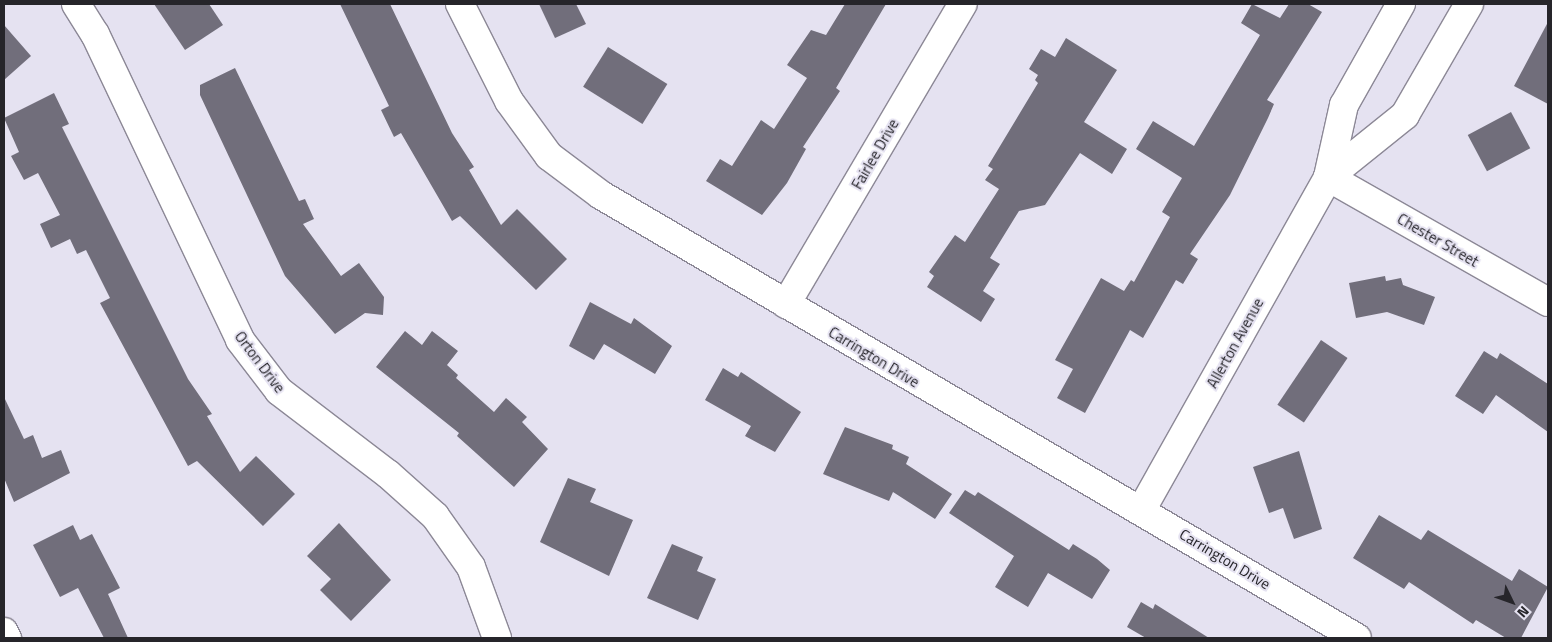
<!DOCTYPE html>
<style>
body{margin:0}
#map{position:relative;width:1552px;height:642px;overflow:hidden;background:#e5e2f1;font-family:"Titillium Web",sans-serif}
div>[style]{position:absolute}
.building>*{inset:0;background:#716e7b;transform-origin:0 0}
.roads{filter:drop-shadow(1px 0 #8c8896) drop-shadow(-1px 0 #8c8896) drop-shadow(0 1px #8c8896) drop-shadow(0 -1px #8c8896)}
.minor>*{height:28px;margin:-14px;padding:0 14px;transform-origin:14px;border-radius:14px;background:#fff}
span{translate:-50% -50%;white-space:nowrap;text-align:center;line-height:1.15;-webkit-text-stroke:4px #e5e2f1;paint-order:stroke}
.street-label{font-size:15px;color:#26252a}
.frame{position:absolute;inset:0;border:5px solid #26252a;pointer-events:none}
.north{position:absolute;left:1487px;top:577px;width:50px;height:50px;-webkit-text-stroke:4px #e5e2f1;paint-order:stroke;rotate:132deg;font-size:14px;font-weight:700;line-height:20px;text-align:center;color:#26252a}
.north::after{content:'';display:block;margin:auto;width:18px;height:22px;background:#26252a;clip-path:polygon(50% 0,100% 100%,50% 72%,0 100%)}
</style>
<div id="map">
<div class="building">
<div style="clip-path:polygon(154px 4px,209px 4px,223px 25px,185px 50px)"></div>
<div style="clip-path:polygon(340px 4px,390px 4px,452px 133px,474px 167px,469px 170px,501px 225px,517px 209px,567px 259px,536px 290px,460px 216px,452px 221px,401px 133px,394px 137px,381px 110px,389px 106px)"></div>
<div style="clip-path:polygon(539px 4px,576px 4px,586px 24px,555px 38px)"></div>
<div style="clip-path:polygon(845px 4px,886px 4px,836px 88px,840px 91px,803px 147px,806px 149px,787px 183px,762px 215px,706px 181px,720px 159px,732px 166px,761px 120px,774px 129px,807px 78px,787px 65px,811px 30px,826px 35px)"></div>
<div style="clip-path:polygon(1252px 4px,1280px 18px,1289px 4px,1308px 4px,1322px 12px,1267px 100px,1274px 104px,1268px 118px,1230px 195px,1190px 254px,1198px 259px,1183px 284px,1176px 280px,1143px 338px,1130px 330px,1085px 413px,1057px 398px,1073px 369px,1055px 360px,1101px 278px,1124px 291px,1131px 280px,1134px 282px,1170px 217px,1162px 212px,1182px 178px,1136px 149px,1153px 121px,1194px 146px,1260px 35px,1241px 23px)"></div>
<div style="clip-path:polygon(1548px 22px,1548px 104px,1514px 86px)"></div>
<div style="clip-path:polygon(4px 25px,31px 56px,4px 80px)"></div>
<div style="clip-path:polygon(1066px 38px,1117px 70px,1084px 122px,1127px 149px,1112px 174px,1080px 153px,1045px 205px,1019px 211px,990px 258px,1000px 264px,983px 291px,995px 299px,981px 322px,927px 287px,934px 276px,929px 272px,955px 235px,965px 242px,999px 189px,985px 180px,993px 169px,988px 166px,1038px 83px,1035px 80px,1038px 75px,1029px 69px,1041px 49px,1055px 57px)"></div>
<div style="left:608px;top:47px;width:70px;height:47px;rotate:32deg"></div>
<div style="clip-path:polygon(235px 68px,299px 201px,305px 199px,314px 219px,303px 224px,341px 276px,359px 263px,384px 297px,383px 315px,365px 313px,335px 334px,285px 276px,200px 95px,200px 85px)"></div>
<div style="clip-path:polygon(54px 93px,69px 124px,62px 127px,188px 379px,212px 414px,207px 416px,240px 472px,256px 456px,295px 494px,263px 526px,197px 461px,188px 466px,100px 303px,110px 298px,86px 250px,77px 254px,70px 239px,51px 248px,40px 224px,60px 215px,38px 173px,24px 180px,11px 156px,19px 152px,4px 118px)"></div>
<div style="left:1511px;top:112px;width:41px;height:49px;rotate:62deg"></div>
<div style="clip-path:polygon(1385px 276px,1386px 281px,1401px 278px,1403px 285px,1435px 297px,1424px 325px,1387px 312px,1356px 318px,1349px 283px)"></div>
<div style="clip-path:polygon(590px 302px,631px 324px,634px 318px,672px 346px,655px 374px,604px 344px,594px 360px,569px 346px)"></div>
<div style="clip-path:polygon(405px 331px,422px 345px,432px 331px,458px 351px,447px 365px,458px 375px,456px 378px,494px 412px,506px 398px,527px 417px,522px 422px,548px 449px,514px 487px,457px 436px,459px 433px,376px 367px)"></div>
<div style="left:1321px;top:340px;width:32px;height:78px;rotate:34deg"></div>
<div style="clip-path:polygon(1484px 351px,1497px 359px,1500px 353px,1548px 384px,1548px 432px,1496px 395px,1483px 414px,1455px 396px)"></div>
<div style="clip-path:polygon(723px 368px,738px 377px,741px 372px,801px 412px,775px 452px,745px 436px,751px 426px,705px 400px)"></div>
<div style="clip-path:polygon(4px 397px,24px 439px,33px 435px,42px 458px,61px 450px,70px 473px,14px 502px,4px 478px)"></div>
<div style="clip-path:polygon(845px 427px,893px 445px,892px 449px,909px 457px,906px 464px,952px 494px,935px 519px,893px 492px,889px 501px,823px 474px)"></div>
<div style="clip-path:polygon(1299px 451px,1322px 529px,1294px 539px,1283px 508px,1269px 513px,1253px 467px)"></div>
<div style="clip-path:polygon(568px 478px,596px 489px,590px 502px,633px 520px,609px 576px,540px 542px)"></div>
<div style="clip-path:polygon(965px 490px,975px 496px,978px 492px,1069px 550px,1073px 544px,1097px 559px,1110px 570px,1092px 599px,1048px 573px,1028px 607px,995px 587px,1014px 556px,949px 513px)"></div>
<div style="clip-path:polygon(1379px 515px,1421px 540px,1428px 530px,1512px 581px,1519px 569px,1548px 587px,1521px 638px,1506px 638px,1476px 620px,1473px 624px,1409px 582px,1404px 589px,1353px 558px)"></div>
<div style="clip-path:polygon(339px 523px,391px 580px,351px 621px,320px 590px,331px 579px,307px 556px)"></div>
<div style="clip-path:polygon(73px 525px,80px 540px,92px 534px,120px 588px,108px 594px,128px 638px,104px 638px,78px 588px,60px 597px,33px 545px)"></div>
<div style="clip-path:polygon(672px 544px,703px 557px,697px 571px,716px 579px,698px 620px,647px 598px)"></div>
<div style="clip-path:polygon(1141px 602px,1153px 609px,1155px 604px,1209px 638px,1146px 638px,1127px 627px)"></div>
</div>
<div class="roads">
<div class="minor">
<div style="left:76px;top:4px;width:36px;rotate:58deg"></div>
<div style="left:95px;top:34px;width:339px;rotate:64.6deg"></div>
<div style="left:240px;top:340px;width:64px;rotate:52.6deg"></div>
<div style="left:279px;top:391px;width:137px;rotate:37.3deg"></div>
<div style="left:388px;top:474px;width:63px;rotate:41.8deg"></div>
<div style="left:435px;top:516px;width:62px;rotate:54.8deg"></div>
<div style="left:471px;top:567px;width:76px;rotate:69.9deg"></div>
<div style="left:460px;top:4px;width:109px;rotate:63.2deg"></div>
<div style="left:509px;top:101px;width:68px;rotate:54deg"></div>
<div style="left:549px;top:156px;width:65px;rotate:36.9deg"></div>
<div style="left:601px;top:195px;width:876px;rotate:30.37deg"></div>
<div style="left:1328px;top:177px;width:253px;rotate:29.6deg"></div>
<div style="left:1328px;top:177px;width:99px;rotate:-38.8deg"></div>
<div style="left:1405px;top:115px;width:128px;rotate:-60deg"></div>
<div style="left:786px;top:304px;width:348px;rotate:-59.5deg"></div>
<div style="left:1142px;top:509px;width:381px;rotate:-60.7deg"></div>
<div style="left:1328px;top:177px;width:74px;rotate:-77.5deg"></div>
<div style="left:1344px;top:105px;width:116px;rotate:-60.6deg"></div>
<div style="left:4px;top:632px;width:7px;rotate:63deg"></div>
</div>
</div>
<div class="street-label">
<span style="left:875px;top:154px;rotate:-60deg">Fairlee Drive</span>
<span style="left:1438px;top:240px;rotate:30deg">Chester Street</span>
<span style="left:1235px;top:343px;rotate:-61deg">Allerton Avenue</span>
<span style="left:874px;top:357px;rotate:31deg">Carrington Drive</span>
<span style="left:260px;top:362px;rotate:53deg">Orton Drive</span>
<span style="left:1225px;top:559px;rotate:31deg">Carrington Drive</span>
</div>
<div class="frame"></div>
<div class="north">N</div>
</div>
